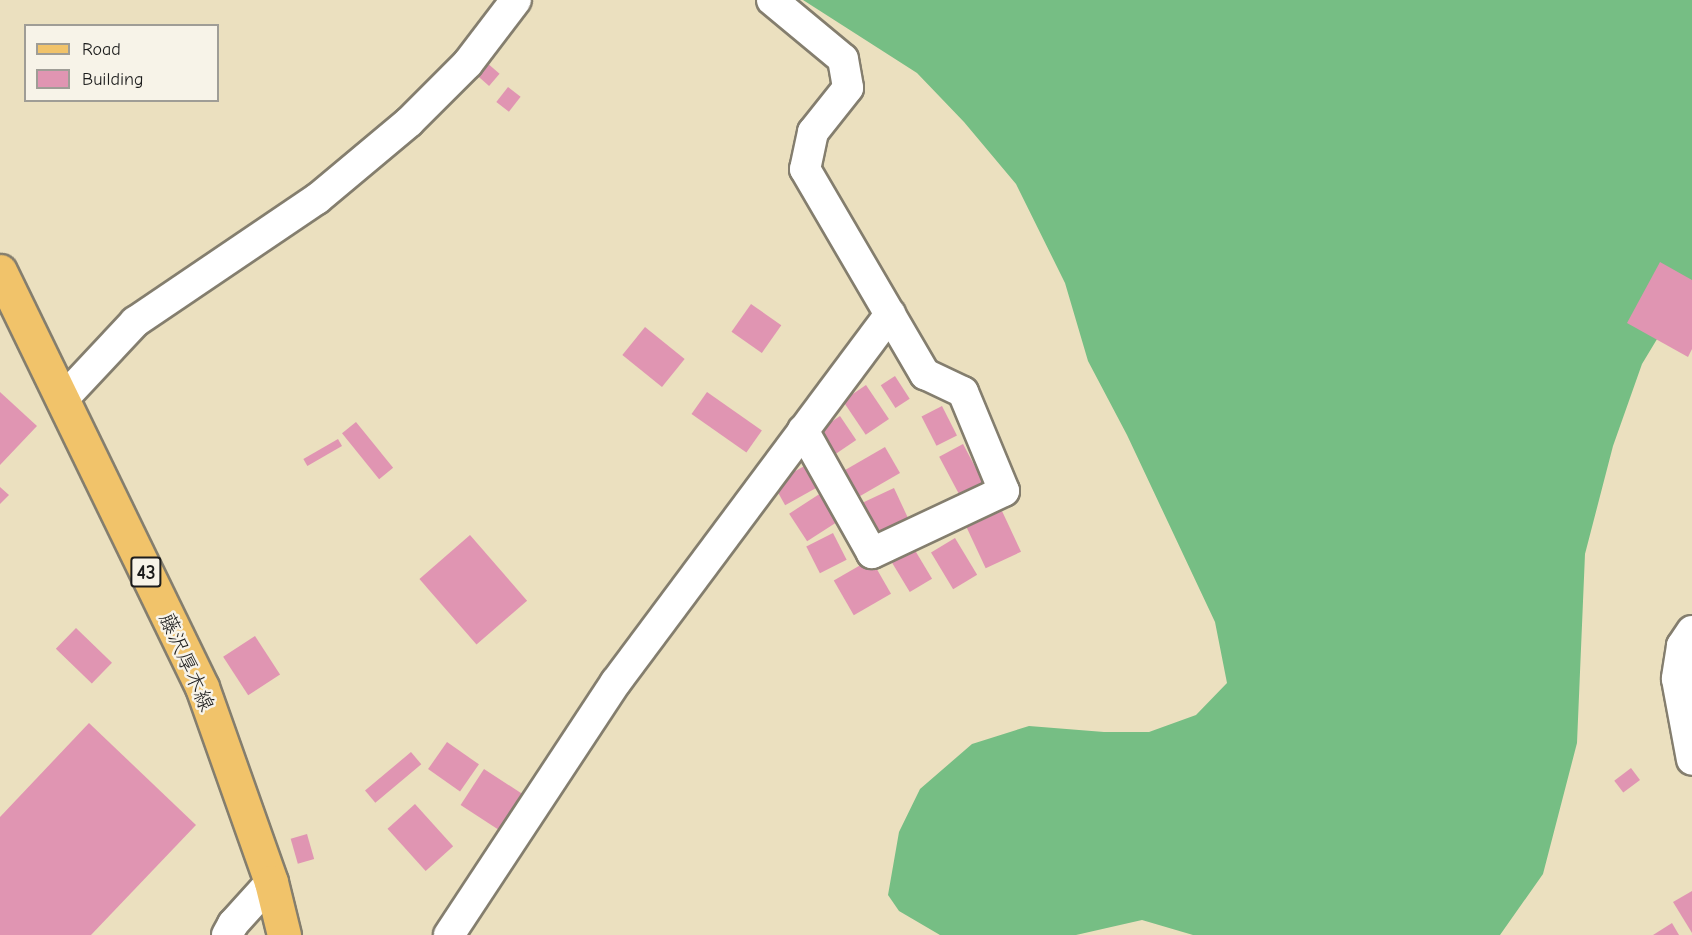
<!DOCTYPE html>
<meta charset="utf-8">
<style>
body{margin:0}
#map{position:relative;width:1692px;height:935px;overflow:hidden;background:#ebe0bf;font-family:"Comic Neue","Klee One",sans-serif}
div>[style]{position:absolute}
.forest>*{inset:0;background:#76be84}
.building>*{inset:0;background:#e095b2;transform-origin:0 0}
.roads{filter:drop-shadow(2px 0 #847e6e) drop-shadow(-2px 0 #847e6e) drop-shadow(0 2px #847e6e) drop-shadow(0 -2px #847e6e)}
.minor>*{height:30px;margin:-15px;padding:0 15px;transform-origin:15px;border-radius:15px;background:#fff}
.major>*{height:33px;margin:-16.5px;padding:0 16.5px;transform-origin:16.5px;border-radius:16.5px;background:#f1c36a}
span{translate:-50% -50%;white-space:nowrap;text-align:center;line-height:1.15;-webkit-text-stroke:5px #f7f3e8;paint-order:stroke}
.shield-label span{padding:2px 4px;background:#f7f3e8;border:2px solid;border-radius:4px;-webkit-text-stroke-width:0}
.shield-label{font-size:20px;color:#1c1c1c;font-weight:700}
.street-label{font-size:21px;color:#1c1c1c}
.legend{position:absolute;left:24px;top:24px;width:195px;height:78px;box-sizing:border-box;background:#f7f3e8;border:2px solid #9f9d96;margin:0;padding:8px 10px;list-style:none;font-size:18px;color:#1c1c1c}
.legend li{display:flex;align-items:center;gap:12px;height:30px}
.legend b{width:30px;border:2px solid #9f9d96}
</style>
<div id="map">
<div class="forest">
<div style="clip-path:polygon(803px 0,1692px 0,1692px 286px,1680px 301px,1642px 364px,1613px 446px,1585px 554px,1577px 743px,1543px 874px,1500px 935px,1193px 935px,1142px 920px,1076px 935px,940px 935px,899px 911px,888px 895px,899px 832px,920px 789px,972px 744px,1029px 726px,1104px 732px,1149px 732px,1196px 715px,1227px 683px,1215px 622px,1127px 435px,1088px 361px,1065px 283px,1016px 184px,964px 122px,917px 73px)"></div>
</div>
<div class="building">
<div style="left:486px;top:62px;width:18px;height:16px;rotate:41deg"></div>
<div style="left:508px;top:87px;width:16px;height:19px;rotate:38deg"></div>
<div style="clip-path:polygon(1660px 262px,1692px 280px,1692px 349px,1688px 357px,1627px 323px)"></div>
<div style="left:751px;top:304px;width:37px;height:34px;rotate:35deg"></div>
<div style="left:645px;top:327px;width:51px;height:36px;rotate:39deg"></div>
<div style="left:895px;top:376px;width:27px;height:17px;rotate:57deg"></div>
<div style="left:866px;top:385px;width:41px;height:28px;rotate:56deg"></div>
<div style="clip-path:polygon(0 392px,37px 426px,0 465px)"></div>
<div style="left:707px;top:392px;width:67px;height:27px;rotate:35deg"></div>
<div style="left:942px;top:406px;width:33px;height:23px;rotate:63deg"></div>
<div style="left:840px;top:416px;width:29px;height:32px;rotate:56deg"></div>
<div style="left:356px;top:422px;width:59px;height:18px;rotate:51deg"></div>
<div style="left:338px;top:439px;width:8px;height:40px;rotate:60deg"></div>
<div style="left:963px;top:444px;width:49px;height:27px;rotate:62deg"></div>
<div style="left:885px;top:447px;width:30px;height:52px;rotate:60deg"></div>
<div style="left:808px;top:464px;width:25px;height:40px;rotate:61deg"></div>
<div style="clip-path:polygon(0 487px,9px 495px,0 504px)"></div>
<div style="left:894px;top:488px;width:35px;height:36px;rotate:65deg"></div>
<div style="left:821px;top:493px;width:33px;height:38px;rotate:57deg"></div>
<div style="left:1002px;top:511px;width:45px;height:39px;rotate:65deg"></div>
<div style="left:833px;top:533px;width:30px;height:30px;rotate:63deg"></div>
<div style="left:470px;top:535px;width:87px;height:67px;rotate:49deg"></div>
<div style="left:955px;top:538px;width:43px;height:28px;rotate:59deg"></div>
<div style="left:913px;top:547px;width:37px;height:26px;rotate:59deg"></div>
<div style="left:871px;top:559px;width:40px;height:43px;rotate:60deg"></div>
<div style="left:76px;top:628px;width:50px;height:29px;rotate:44deg"></div>
<div style="left:255px;top:636px;width:46px;height:38px;rotate:57deg"></div>
<div style="clip-path:polygon(89px 723px,196px 825px,91px 935px,0 935px,0 817px)"></div>
<div style="left:447px;top:742px;width:39px;height:33px;rotate:35deg"></div>
<div style="left:411px;top:752px;width:16px;height:60px;rotate:50deg"></div>
<div style="left:1631px;top:768px;width:15px;height:21px;rotate:53deg"></div>
<div style="left:484px;top:769px;width:54px;height:43px;rotate:33deg"></div>
<div style="left:415px;top:804px;width:57px;height:37px;rotate:48deg"></div>
<div style="left:307px;top:834px;width:26px;height:17px;rotate:74deg"></div>
<div style="clip-path:polygon(1692px 891px,1692px 933px,1673px 902px)"></div>
<div style="clip-path:polygon(1672px 923px,1679px 935px,1653px 935px)"></div>
</div>
<div class="roads">
<div class="minor">
<div style="left:772px;top:0;width:92px;rotate:39.7deg"></div>
<div style="left:843px;top:59px;width:29px;rotate:80deg"></div>
<div style="left:848px;top:88px;width:56px;rotate:128.5deg"></div>
<div style="left:813px;top:132px;width:38px;rotate:102deg"></div>
<div style="left:805px;top:169px;width:238px;rotate:59.7deg"></div>
<div style="left:925px;top:374px;width:42px;rotate:25.3deg"></div>
<div style="left:963px;top:392px;width:107px;rotate:67.5deg"></div>
<div style="left:1004px;top:491px;width:146px;rotate:154.8deg"></div>
<div style="left:872px;top:553px;width:141px;rotate:-119.3deg"></div>
<div style="left:62px;top:400px;width:107px;rotate:-46.9deg"></div>
<div style="left:135px;top:322px;width:220px;rotate:-34.1deg"></div>
<div style="left:317px;top:199px;width:120px;rotate:-39.9deg"></div>
<div style="left:409px;top:122px;width:83px;rotate:-45deg"></div>
<div style="left:468px;top:63px;width:79px;rotate:-52.7deg"></div>
<div style="left:1692px;top:631px;width:18px;rotate:124deg"></div>
<div style="left:1682px;top:646px;width:33px;rotate:99deg"></div>
<div style="left:1677px;top:679px;width:82px;rotate:79.5deg"></div>
<div style="left:227px;top:935px;width:13px;rotate:-61deg"></div>
<div style="left:233px;top:924px;width:57px;rotate:-47.9deg"></div>
<div style="left:449px;top:935px;width:303px;rotate:-56.6deg"></div>
<div style="left:616px;top:682px;width:459px;rotate:-53.3deg"></div>
</div>
<div class="major">
<div style="left:0;top:271px;width:462px;rotate:64.1deg"></div>
<div style="left:202px;top:687px;width:207px;rotate:70.5deg"></div>
<div style="left:271px;top:882px;width:55px;rotate:76.2deg"></div>
</div>
</div>
<div class="shield-label">
<span style="left:146px;top:572px">43</span>
</div>
<div class="street-label">
<span style="left:187px;top:662px;rotate:66deg">藤沢厚木線</span>
</div>
<ul class="legend">
<li><b style="height:8px;background:#f1c36a"></b>Road</li>
<li><b style="height:16px;background:#e095b2"></b>Building</li>
</ul>
</div>
